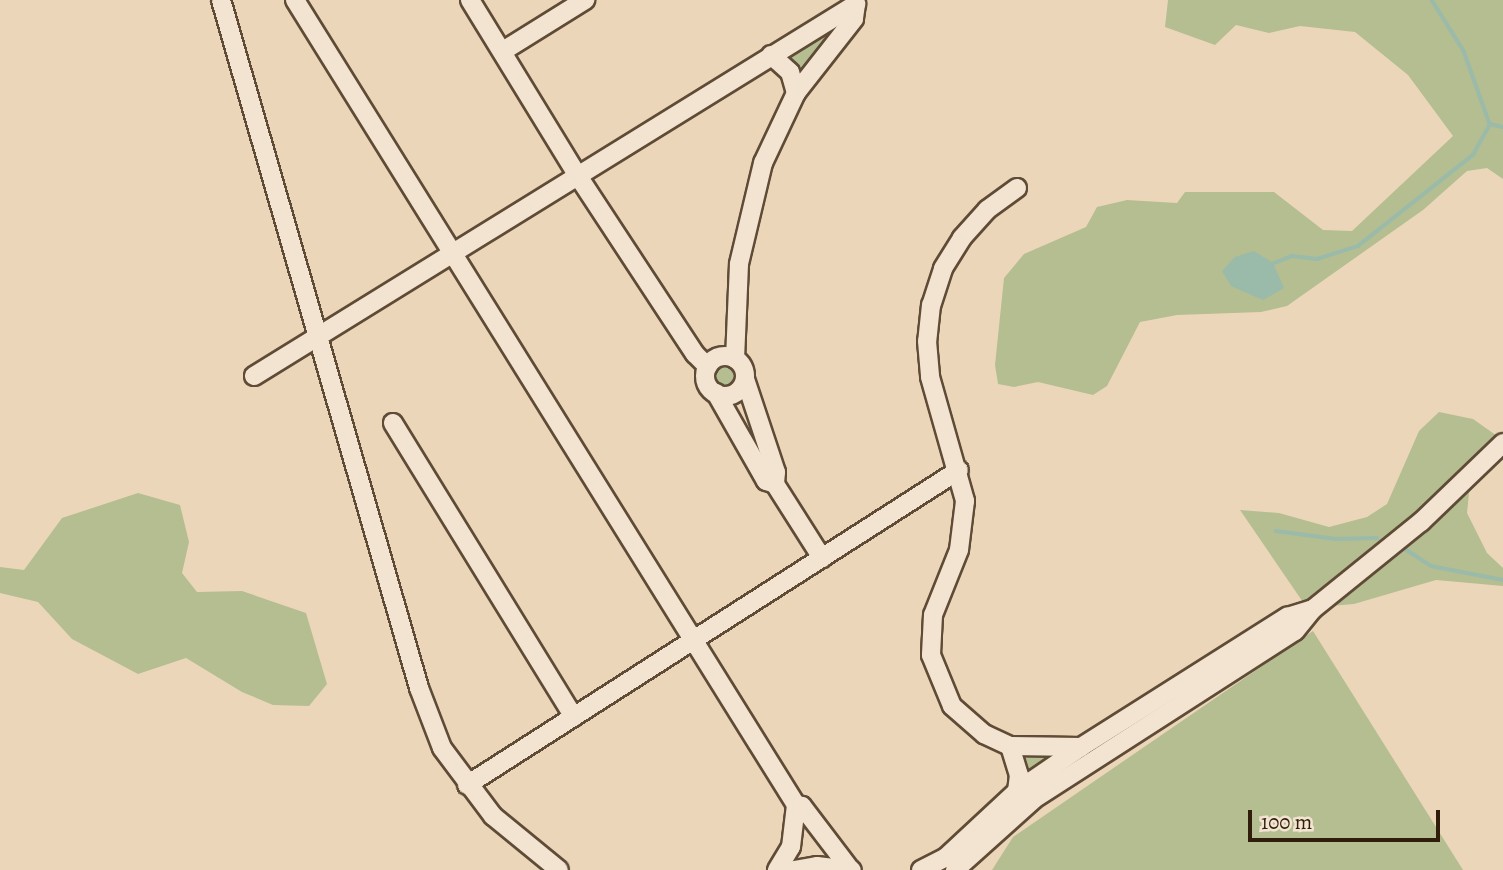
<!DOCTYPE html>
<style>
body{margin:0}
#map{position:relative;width:1503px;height:870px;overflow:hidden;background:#ecd6b9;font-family:Alegreya,serif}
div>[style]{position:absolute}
.green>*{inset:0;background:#b4be91}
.round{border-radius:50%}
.water>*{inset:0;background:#9abaaa}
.stream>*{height:3.5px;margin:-1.75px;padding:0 1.75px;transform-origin:1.75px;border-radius:1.75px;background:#9abaaa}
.roads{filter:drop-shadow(2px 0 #5f4b36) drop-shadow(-2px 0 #5f4b36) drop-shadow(0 2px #5f4b36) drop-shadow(0 -2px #5f4b36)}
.minor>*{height:18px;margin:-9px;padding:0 9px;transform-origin:9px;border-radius:9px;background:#f3e4d2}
.minor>.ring{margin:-9px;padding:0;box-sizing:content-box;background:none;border:18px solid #f3e4d2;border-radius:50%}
span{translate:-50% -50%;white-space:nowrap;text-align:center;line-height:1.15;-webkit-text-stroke:7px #f3e4d2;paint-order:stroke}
.scale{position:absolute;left:1248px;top:810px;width:192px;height:32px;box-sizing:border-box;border:4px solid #301d0b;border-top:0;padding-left:9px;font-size:21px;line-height:24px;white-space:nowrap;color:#301d0b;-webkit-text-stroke:5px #f3e4d2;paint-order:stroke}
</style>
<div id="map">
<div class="green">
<div style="clip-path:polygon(1168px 0,1503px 0,1503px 179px,1487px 168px,1467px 171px,1423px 210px,1287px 306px,1261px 312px,1177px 315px,1140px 322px,1107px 386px,1093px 395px,1038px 382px,1014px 387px,998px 384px,995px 365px,1004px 278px,1024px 254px,1086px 227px,1097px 207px,1127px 200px,1177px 203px,1185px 192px,1274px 192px,1323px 230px,1352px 231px,1453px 136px,1408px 75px,1355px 32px,1300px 26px,1269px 33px,1236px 25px,1215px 45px,1165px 27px)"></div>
<div style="clip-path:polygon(838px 26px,804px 71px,796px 71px,790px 62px,791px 54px)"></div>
<div class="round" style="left:713px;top:364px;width:24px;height:24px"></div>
<div style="clip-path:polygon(1439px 412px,1473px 419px,1500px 438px,1470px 484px,1467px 513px,1487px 553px,1503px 568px,1503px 586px,1436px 580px,1354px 604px,1307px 608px,1240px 510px,1279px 513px,1329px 527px,1367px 517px,1387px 504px,1419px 431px)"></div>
<div style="clip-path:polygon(138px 493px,180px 505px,189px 542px,182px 573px,197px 592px,242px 591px,306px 613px,327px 684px,309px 706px,273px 705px,242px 692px,186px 658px,138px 674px,72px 639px,38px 602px,0 593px,0 567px,24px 570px,62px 518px)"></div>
<div style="clip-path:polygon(1313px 631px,1463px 870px,992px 870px,1013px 837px)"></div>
<div style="clip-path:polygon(1021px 752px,1061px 752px,1027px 777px)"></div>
</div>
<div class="water">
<div style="clip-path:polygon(1254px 251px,1273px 263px,1284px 288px,1263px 300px,1231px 286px,1222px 271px,1235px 257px)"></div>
</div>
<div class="stream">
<div style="left:1432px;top:0;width:60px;rotate:57.9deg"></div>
<div style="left:1464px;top:51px;width:77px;rotate:70.4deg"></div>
<div style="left:1490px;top:124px;width:13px;rotate:13deg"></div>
<div style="left:1272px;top:264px;width:22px;rotate:-22deg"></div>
<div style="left:1292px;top:256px;width:25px;rotate:7deg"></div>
<div style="left:1317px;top:259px;width:43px;rotate:-17.6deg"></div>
<div style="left:1358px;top:246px;width:147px;rotate:-38.4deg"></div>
<div style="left:1473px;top:155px;width:35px;rotate:-61deg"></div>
<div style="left:1276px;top:531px;width:60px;rotate:7.7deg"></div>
<div style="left:1335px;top:539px;width:42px;rotate:-1.4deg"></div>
<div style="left:1399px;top:545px;width:38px;rotate:33deg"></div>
<div style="left:1431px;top:566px;width:73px;rotate:11deg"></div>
</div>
<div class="roads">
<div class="minor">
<div style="left:221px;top:0;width:716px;rotate:73.94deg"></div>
<div style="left:419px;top:688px;width:64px;rotate:69deg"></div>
<div style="left:442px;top:748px;width:85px;rotate:53.1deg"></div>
<div style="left:493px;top:816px;width:85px;rotate:39.3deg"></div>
<div style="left:295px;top:0;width:948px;rotate:58.1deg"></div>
<div style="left:796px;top:805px;width:6px;rotate:9deg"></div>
<div style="left:802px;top:806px;width:79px;rotate:52.7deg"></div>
<div style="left:470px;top:0;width:206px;rotate:58.5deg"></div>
<div style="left:578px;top:176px;width:213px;rotate:56.7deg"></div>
<div style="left:695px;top:354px;width:18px;rotate:45deg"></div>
<div style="left:503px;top:51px;width:97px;rotate:-31.9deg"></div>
<div style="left:771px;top:55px;width:25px;rotate:42deg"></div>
<div style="left:790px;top:72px;width:22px;rotate:74deg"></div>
<div style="left:1017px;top:188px;width:37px;rotate:144deg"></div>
<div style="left:987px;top:210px;width:38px;rotate:132deg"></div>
<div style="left:962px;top:238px;width:36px;rotate:122deg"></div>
<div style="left:943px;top:269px;width:38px;rotate:108deg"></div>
<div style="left:931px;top:305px;width:36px;rotate:96deg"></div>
<div style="left:927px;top:341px;width:36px;rotate:85deg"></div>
<div style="left:930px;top:377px;width:129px;rotate:74.2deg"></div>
<div style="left:965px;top:501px;width:49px;rotate:97deg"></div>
<div style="left:959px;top:550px;width:70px;rotate:111.8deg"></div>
<div style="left:933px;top:615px;width:40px;rotate:92.9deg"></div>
<div style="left:931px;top:655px;width:55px;rotate:67.6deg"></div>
<div style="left:952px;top:706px;width:43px;rotate:41.2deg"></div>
<div style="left:984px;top:734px;width:29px;rotate:25deg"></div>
<div style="left:1010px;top:746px;width:71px;rotate:0.8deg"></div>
<div class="ring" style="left:705px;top:356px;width:22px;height:22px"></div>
<div style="left:254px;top:376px;width:708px;rotate:-31.71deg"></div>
<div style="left:856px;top:4px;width:15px;rotate:98deg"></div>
<div style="left:854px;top:19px;width:94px;rotate:128.1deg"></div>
<div style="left:796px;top:93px;width:77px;rotate:115.2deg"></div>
<div style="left:763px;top:163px;width:104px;rotate:103.4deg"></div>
<div style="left:739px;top:264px;width:95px;rotate:92.4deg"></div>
<div style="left:745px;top:379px;width:98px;rotate:71.6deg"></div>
<div style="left:776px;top:472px;width:12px;rotate:95deg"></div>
<div style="left:775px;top:484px;width:88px;rotate:57.6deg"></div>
<div style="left:716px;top:393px;width:101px;rotate:60.4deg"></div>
<div style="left:766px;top:481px;width:9px;rotate:18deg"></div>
<div style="left:393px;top:423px;width:345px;rotate:58.4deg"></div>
<div style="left:1010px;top:746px;width:30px;rotate:73deg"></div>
<div style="left:1019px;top:775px;width:16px;rotate:97deg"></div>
<div style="left:467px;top:785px;width:584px;rotate:-32.63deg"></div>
<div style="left:777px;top:870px;width:27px;rotate:-59deg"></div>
<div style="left:791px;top:847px;width:42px;rotate:-83.2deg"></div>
<div style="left:794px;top:870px;width:23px;rotate:-10deg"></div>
<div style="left:817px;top:866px;width:35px;rotate:7deg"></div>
<div style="left:921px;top:870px;width:27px;rotate:-27deg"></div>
<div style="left:945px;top:858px;width:98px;rotate:-42.9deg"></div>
<div style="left:1017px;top:791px;width:78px;rotate:-34.5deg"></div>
<div style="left:1081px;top:747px;width:244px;rotate:-32.3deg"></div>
<div style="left:1287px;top:617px;width:27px;rotate:-17deg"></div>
<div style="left:955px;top:870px;width:106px;rotate:-41.9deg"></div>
<div style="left:1034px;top:799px;width:310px;rotate:-32.8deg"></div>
<div style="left:1295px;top:631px;width:28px;rotate:-51deg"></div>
<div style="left:1313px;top:609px;width:139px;rotate:-38.9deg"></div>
<div style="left:1421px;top:522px;width:114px;rotate:-43.9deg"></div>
</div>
</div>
<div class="scale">100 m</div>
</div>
